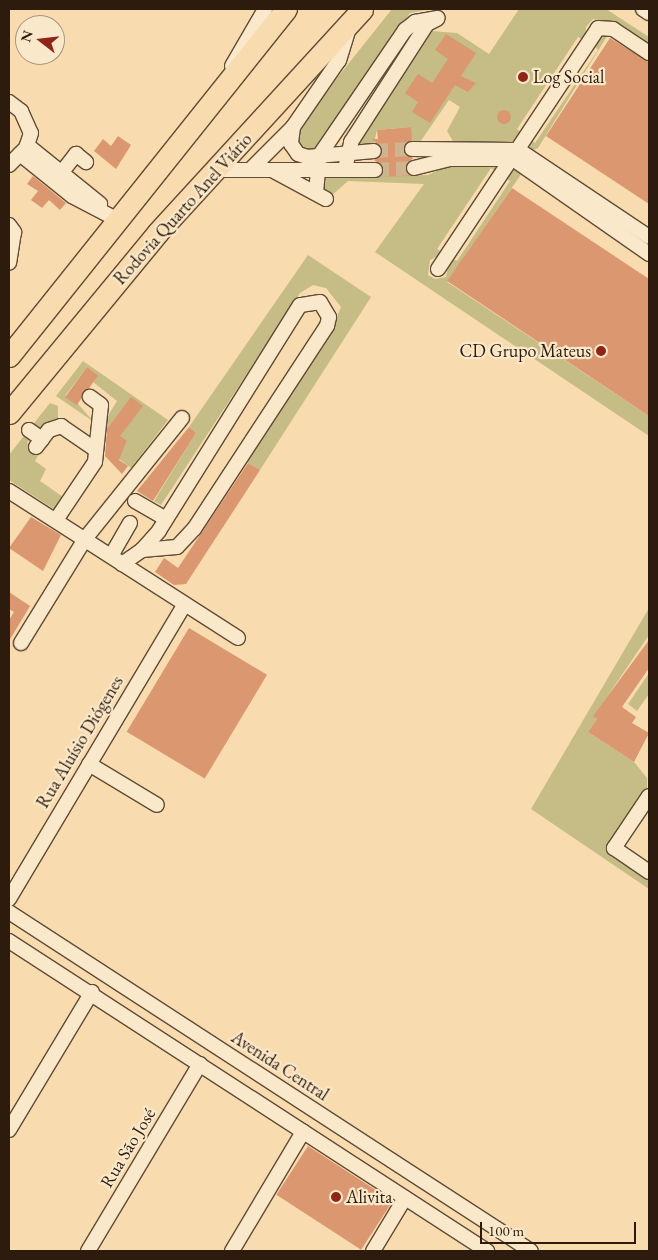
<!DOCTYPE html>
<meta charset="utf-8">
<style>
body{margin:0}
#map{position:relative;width:658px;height:1260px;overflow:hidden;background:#f8dbae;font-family:"EB Garamond",serif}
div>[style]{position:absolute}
.green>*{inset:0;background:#c5bd85}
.building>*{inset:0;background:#db9770;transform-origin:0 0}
.round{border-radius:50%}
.minor-tunnel>*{height:14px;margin-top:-7px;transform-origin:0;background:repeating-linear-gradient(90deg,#cfb58e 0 14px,transparent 0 21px)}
.roads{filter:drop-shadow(1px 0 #604b35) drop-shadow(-1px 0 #604b35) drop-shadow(0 1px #604b35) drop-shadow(0 -1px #604b35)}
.minor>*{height:14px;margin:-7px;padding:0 7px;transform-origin:7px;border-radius:7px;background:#fae8ca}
.highway>*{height:21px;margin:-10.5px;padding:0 10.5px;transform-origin:10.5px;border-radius:10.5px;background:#f8dbae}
.dots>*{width:14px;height:14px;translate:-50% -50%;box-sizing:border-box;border:2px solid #fae8ca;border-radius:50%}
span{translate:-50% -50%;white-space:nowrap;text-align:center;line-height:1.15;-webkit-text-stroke:4.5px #fae8ca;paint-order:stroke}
.poi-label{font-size:18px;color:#2d1b0d}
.left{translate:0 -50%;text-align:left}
.right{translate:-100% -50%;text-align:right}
.street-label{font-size:18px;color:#2d1b0d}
.frame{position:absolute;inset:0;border:10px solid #2d1b0d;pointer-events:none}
.north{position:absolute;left:15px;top:15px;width:50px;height:50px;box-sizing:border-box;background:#fae8ca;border:1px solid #a8967e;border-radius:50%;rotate:286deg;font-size:14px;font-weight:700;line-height:20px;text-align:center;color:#2d1b0d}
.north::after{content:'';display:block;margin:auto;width:18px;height:22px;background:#8f2418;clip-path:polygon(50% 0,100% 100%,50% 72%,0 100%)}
.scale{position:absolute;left:480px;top:1222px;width:156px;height:22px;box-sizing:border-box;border:2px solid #2d1b0d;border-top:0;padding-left:6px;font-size:15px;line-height:18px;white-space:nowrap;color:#2d1b0d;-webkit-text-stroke:4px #fae8ca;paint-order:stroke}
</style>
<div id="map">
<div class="green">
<div style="clip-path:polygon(392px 9px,431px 9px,410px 13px,320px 149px,306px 152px,297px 144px,298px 127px)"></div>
<div style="clip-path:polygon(519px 9px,606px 9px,649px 37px,649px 46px,607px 22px,593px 19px,586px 27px,585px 41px,578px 37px,517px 129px,524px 135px,517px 141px,454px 143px,447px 131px,460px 107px,449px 100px,418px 145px,412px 145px,410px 127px,377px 130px,373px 148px,357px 147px,432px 31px,457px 33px,489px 54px)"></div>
<div style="clip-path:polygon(609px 33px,538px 148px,531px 151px,529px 139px,535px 143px,598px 50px,593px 44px)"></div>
<div style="clip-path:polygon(500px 163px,498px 173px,491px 168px,437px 249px,444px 253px,430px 260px,428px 275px,435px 279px,446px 277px,450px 257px,457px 261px,510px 181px,504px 177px,513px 167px,522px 173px,447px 282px,649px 416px,649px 436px,375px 252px,424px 184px,348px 181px,330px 197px,320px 185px,331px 173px,362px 177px,428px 175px,452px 164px)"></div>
<div style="clip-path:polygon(308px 255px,371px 297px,260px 470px,246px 462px,334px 324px,341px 307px,326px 288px,313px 285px,300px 293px,161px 505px,154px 501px,196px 433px,189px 427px)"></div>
<div style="clip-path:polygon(83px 361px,168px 420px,131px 468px,119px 459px,127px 441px,102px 426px,117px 401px,93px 382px,98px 375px,87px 367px,65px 396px,77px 403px,94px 422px,56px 396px)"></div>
<div style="clip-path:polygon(50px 403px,58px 406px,58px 421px,40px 431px,31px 427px)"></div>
<div style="clip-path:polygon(27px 432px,31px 437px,27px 443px,40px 452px,35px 461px,46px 469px,40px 481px,66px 499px,57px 511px,9px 480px,9px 455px)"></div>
<div style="clip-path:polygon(649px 608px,649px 635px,594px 716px,597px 719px,588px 732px,634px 762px,647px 778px,647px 788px,614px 841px,615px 857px,649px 880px,649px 889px,531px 809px)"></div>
<div style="clip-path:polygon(649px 673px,649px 694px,637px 711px,628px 704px)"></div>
</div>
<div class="building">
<div style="clip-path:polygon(446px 34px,476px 53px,461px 76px,476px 83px,468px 92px,455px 85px,430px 123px,412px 112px,418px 102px,405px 93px,418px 74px,432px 83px,448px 59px,435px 50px)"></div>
<div style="clip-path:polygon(610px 38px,649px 62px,649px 204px,546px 136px)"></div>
<div class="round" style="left:497px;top:110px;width:14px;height:14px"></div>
<div style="clip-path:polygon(411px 127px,412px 140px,403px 149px,413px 158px,406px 166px,410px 176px,380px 177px,383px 166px,374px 160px,383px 150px,372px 139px,378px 139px,377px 130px)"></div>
<div style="clip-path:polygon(118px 136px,131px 145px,116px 169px,94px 151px,103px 139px,111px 146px)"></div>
<div style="clip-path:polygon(33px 176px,66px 203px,60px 210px,49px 200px,42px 208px,31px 200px,38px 191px,27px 184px)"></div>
<div style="clip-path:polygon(512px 188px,649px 279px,649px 416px,447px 281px)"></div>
<div style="left:87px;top:367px;width:14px;height:37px;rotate:36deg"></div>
<div style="clip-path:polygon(131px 397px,143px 406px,120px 436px,127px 441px,119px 460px,128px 466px,122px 474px,105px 456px,107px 429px)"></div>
<div style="clip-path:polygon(189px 427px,196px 433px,153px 501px,137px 491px)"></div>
<div style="clip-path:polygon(248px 463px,260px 470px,186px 584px,174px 585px,155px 572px,164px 558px,178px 568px)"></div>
<div style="clip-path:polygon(31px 517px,61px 535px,43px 571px,9px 548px)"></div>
<div style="clip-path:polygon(9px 592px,30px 606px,9px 641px,9px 620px,14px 612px,9px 609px)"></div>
<div style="left:189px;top:628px;width:91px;height:121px;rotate:31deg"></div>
<div style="clip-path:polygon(649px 640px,649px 668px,622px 707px,636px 717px,632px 723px,649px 733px,634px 762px,588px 732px,597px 719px,593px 716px)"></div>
<div style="left:308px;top:1146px;width:101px;height:58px;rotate:33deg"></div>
</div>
<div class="minor-tunnel">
<div style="left:374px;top:151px;width:38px;rotate:-3deg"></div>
<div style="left:375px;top:170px;width:39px;rotate:-3deg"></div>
</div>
<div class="roads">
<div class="minor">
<div style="left:643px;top:9px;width:7px;rotate:34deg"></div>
<div style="left:349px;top:28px;width:34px;rotate:107deg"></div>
<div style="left:339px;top:60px;width:81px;rotate:124.5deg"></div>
<div style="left:293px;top:127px;width:17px;rotate:97deg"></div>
<div style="left:291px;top:144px;width:12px;rotate:55deg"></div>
<div style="left:298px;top:154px;width:9px;rotate:18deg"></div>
<div style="left:307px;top:157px;width:67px;rotate:-5.1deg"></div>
<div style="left:232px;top:66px;width:66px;rotate:-59.9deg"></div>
<div style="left:9px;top:102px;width:15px;rotate:37deg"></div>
<div style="left:21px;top:111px;width:24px;rotate:66deg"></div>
<div style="left:31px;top:133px;width:16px;rotate:108deg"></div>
<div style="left:26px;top:148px;width:24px;rotate:135deg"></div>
<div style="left:27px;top:145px;width:94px;rotate:38.9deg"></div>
<div style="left:412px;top:149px;width:107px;rotate:0.5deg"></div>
<div style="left:519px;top:150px;width:156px;rotate:33.8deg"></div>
<div style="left:20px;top:154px;width:67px;rotate:38.9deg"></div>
<div style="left:72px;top:196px;width:54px;rotate:27.5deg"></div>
<div style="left:414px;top:168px;width:38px;rotate:-14deg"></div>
<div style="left:451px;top:159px;width:62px"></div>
<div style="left:513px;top:159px;width:166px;rotate:34.9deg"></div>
<div style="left:251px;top:169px;width:59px;rotate:-45deg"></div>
<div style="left:345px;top:169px;width:28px;rotate:-77deg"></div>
<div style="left:351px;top:142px;width:140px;rotate:-57.2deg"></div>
<div style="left:427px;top:24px;width:11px;rotate:-27deg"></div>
<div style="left:218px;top:170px;width:157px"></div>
<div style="left:274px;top:171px;width:59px;rotate:28.3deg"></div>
<div style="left:62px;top:172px;width:23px;rotate:-52deg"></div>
<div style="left:76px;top:154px;width:13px;rotate:39deg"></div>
<div style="left:316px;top:193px;width:37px;rotate:-85deg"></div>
<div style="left:319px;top:156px;width:153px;rotate:-55.7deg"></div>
<div style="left:405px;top:30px;width:13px;rotate:-39deg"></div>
<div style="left:415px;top:22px;width:23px;rotate:-10deg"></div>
<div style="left:9px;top:225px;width:9px;rotate:54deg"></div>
<div style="left:14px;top:232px;width:31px;rotate:99deg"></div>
<div style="left:438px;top:269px;width:289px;rotate:-56.4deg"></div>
<div style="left:598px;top:28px;width:15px;rotate:4deg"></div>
<div style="left:613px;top:29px;width:43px;rotate:33.7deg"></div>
<div style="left:29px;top:430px;width:16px;rotate:35deg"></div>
<div style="left:36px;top:447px;width:21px;rotate:-53deg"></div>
<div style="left:49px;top:430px;width:13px;rotate:-18deg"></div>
<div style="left:61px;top:426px;width:42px;rotate:34.4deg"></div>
<div style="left:9px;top:491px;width:272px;rotate:32.7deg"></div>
<div style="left:135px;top:501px;width:34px;rotate:30deg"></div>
<div style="left:56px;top:520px;width:70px;rotate:-56.1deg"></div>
<div style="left:95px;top:462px;width:57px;rotate:-84deg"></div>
<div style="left:101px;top:405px;width:14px;rotate:-144deg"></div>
<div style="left:111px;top:556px;width:38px;rotate:-60deg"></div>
<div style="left:122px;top:564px;width:24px;rotate:-35deg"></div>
<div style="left:142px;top:550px;width:35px;rotate:-5deg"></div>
<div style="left:177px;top:547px;width:25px;rotate:-47deg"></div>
<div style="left:194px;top:529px;width:243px;rotate:-56.8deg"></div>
<div style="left:327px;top:326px;width:9px;rotate:-77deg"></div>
<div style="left:329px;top:317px;width:17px;rotate:-121deg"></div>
<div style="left:320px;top:302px;width:20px;rotate:171deg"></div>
<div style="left:300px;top:305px;width:266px;rotate:122deg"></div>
<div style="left:159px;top:531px;width:25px;rotate:132deg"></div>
<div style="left:21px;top:643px;width:122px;rotate:-58.4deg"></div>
<div style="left:85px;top:539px;width:155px;rotate:-51.3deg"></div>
<div style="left:89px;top:764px;width:79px;rotate:31.1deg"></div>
<div style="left:649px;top:796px;width:63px;rotate:123.9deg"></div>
<div style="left:614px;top:848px;width:42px;rotate:34.4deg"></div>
<div style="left:9px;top:899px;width:342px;rotate:-59.2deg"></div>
<div style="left:9px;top:912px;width:622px;rotate:33deg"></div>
<div style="left:9px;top:941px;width:570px;rotate:32.96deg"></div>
<div style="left:9px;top:1130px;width:161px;rotate:-59deg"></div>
<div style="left:88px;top:1251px;width:218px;rotate:-59.1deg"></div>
<div style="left:232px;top:1251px;width:139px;rotate:-59.2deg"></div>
<div style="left:373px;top:1251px;width:62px;rotate:-58.9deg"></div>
</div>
<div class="highway">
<div style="left:9px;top:356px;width:444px;rotate:-51.4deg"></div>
<div style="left:9px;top:413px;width:234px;rotate:-50.5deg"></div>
<div style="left:158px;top:232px;width:302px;rotate:-47.5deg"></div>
</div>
</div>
<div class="dots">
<div style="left:523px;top:77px;background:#8f2418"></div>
<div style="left:601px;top:351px;background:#8f2418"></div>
<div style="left:336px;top:1197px;background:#8f2418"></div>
</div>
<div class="poi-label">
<span class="left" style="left:533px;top:77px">Log Social</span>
<span class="right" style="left:591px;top:351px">CD Grupo Mateus</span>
<span class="left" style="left:346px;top:1197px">Alivita</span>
</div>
<div class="street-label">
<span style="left:183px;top:209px;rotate:-48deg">Rodovia Quarto Anel Viário</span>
<span style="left:80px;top:742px;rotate:-59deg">Rua Aluísio Diógenes</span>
<span style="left:280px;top:1066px;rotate:33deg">Avenida Central</span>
<span style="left:128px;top:1148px;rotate:-59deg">Rua São José</span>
</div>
<div class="frame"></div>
<div class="north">N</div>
<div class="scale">100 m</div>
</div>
